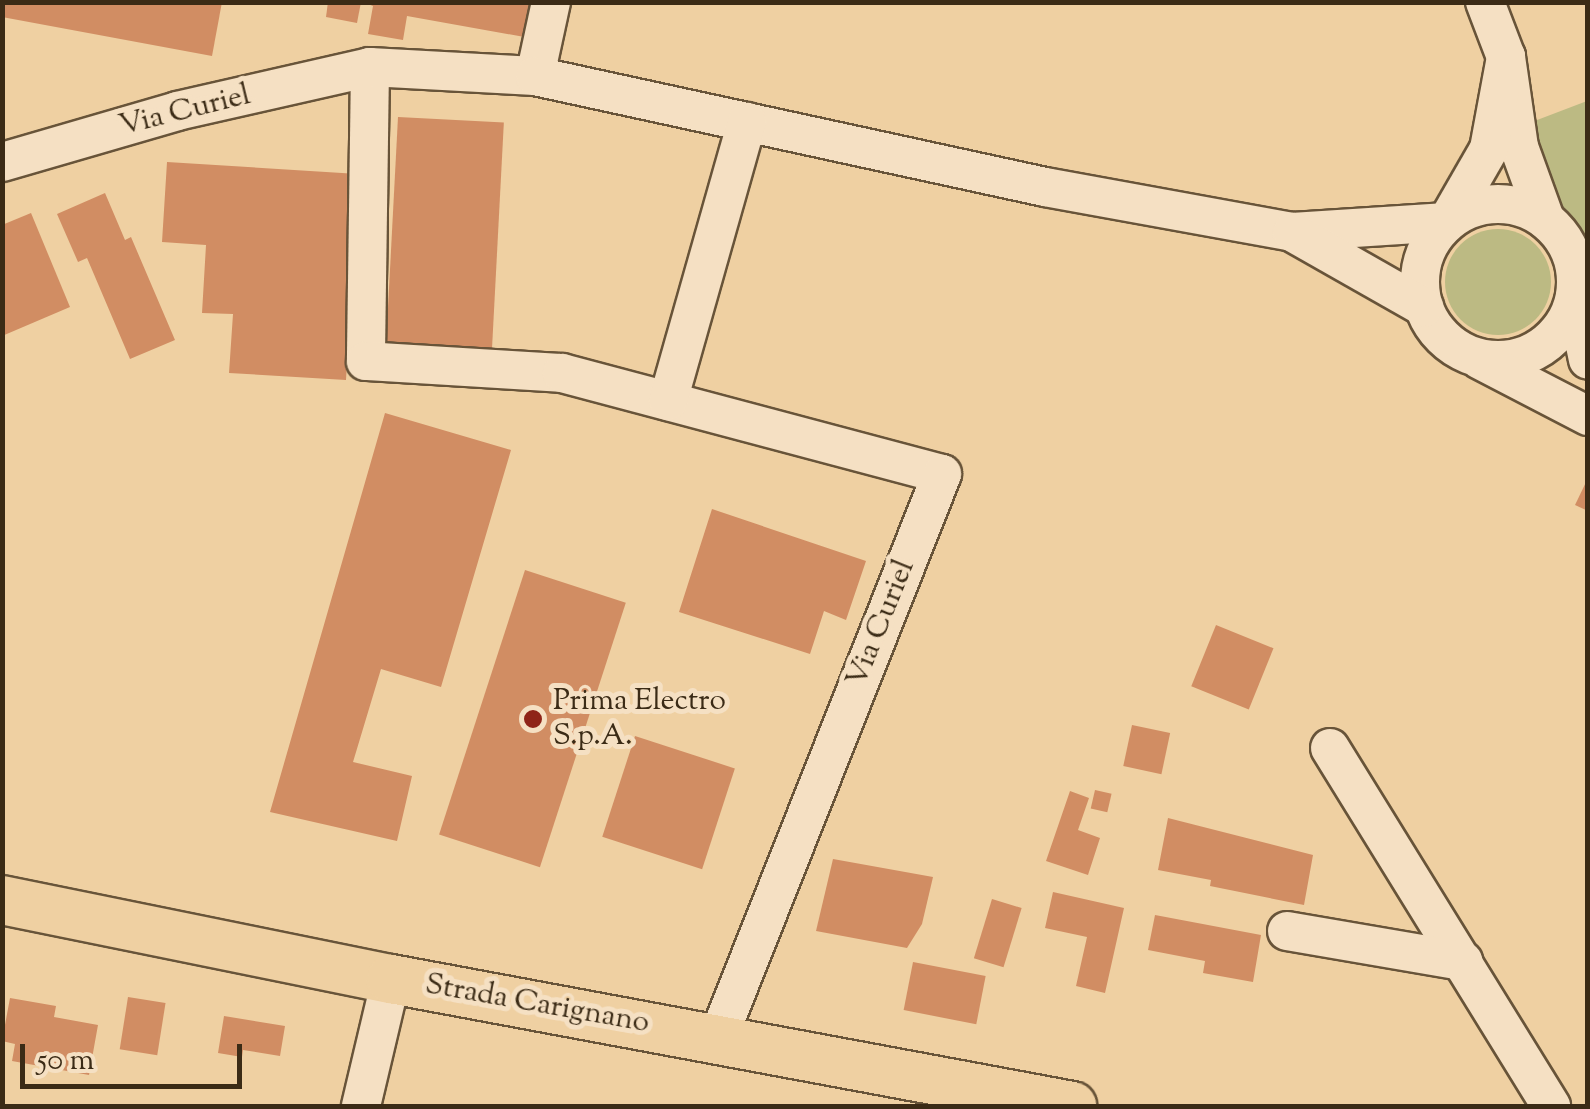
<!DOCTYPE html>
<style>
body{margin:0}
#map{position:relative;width:1590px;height:1109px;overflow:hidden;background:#efd0a2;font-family:"Sorts Mill Goudy",serif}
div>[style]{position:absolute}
.green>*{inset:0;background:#bcba83}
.round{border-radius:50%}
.building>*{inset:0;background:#d18d63;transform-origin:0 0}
.roads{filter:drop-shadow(2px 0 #685439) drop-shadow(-2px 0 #685439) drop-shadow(0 2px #685439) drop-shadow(0 -2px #685439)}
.minor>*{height:38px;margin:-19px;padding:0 19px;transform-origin:19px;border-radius:19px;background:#f5e0c3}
.minor>.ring{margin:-19px;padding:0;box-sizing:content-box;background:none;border:38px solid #f5e0c3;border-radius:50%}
.major>*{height:48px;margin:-24px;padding:0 24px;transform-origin:24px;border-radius:24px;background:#efd0a2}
.dots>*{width:28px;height:28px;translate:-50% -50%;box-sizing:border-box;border:5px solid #f5e0c3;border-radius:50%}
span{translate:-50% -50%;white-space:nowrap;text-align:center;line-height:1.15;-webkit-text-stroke:10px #f5e0c3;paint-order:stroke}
.street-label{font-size:30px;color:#3b2b16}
.poi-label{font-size:30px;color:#3b2b16}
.left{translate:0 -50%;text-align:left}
.frame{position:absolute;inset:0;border:5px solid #3b2b16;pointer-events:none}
.scale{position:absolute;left:20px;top:1044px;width:222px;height:45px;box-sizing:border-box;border:5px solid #3b2b16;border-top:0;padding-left:12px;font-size:30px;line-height:35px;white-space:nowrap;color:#3b2b16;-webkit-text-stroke:8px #f5e0c3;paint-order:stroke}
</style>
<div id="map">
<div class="green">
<div style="clip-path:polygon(1587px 101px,1587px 354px,1516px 128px)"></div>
<div class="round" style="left:1445px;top:229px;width:106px;height:106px"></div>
</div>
<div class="building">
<div style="clip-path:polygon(2px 2px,222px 2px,212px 56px,2px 17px)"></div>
<div style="clip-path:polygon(328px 2px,361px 2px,357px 23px,326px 17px)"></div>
<div style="clip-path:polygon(363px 2px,548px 2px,541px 40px,407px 16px,403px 40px,368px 34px,373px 6px)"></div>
<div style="left:398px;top:117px;width:106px;height:229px;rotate:3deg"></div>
<div style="clip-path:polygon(167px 162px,358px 174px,346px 380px,229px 373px,233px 314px,202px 313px,206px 245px,162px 242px)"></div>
<div style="clip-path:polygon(105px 193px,125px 240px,131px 237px,175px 340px,130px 359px,87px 258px,78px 262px,57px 214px)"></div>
<div style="clip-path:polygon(31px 213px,70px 307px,2px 336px,2px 225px)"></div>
<div style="clip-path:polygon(385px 413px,511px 450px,441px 687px,381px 669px,353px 762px,412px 776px,397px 841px,270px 812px)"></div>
<div style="clip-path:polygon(1588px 478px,1588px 511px,1575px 505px)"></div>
<div style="clip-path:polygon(712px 509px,866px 561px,846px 620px,824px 611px,810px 654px,679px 612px)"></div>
<div style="left:525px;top:570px;width:106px;height:278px;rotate:18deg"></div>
<div style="left:1216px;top:625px;width:62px;height:66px;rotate:22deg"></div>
<div style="left:1132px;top:725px;width:39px;height:42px;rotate:12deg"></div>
<div style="left:635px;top:736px;width:105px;height:106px;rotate:18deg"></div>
<div style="left:1095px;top:790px;width:17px;height:19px;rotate:13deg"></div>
<div style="clip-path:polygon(1070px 791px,1089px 798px,1078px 830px,1100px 838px,1088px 875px,1046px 861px)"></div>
<div style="clip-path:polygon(1168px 818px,1313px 855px,1304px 905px,1210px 886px,1211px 880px,1158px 870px)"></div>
<div style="clip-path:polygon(833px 859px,933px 877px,922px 924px,907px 948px,816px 931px)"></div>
<div style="clip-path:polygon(1053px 892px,1124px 908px,1105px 993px,1076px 986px,1087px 937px,1045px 928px)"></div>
<div style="left:992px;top:899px;width:31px;height:62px;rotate:17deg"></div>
<div style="clip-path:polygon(1155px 915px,1261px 935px,1253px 982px,1203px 973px,1205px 961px,1148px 950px)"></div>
<div style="left:913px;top:962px;width:74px;height:49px;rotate:11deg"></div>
<div style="left:128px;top:997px;width:38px;height:53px;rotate:9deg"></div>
<div style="clip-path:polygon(10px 998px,56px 1006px,54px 1017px,98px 1025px,89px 1075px,12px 1061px,15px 1044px,2px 1041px)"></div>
<div style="clip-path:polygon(224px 1016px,285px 1026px,280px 1056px,243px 1050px,242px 1057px,218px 1053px)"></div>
</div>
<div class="roads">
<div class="minor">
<div style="left:1485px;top:2px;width:59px;rotate:69.1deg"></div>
<div style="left:1506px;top:57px;width:91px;rotate:81.8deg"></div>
<div style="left:1519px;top:147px;width:77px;rotate:70.1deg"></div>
<div style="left:370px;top:67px;width:294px;rotate:90.8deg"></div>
<div style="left:366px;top:361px;width:196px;rotate:3.5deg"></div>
<div style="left:562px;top:373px;width:393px;rotate:14.9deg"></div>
<div style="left:942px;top:474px;width:607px;rotate:111.66deg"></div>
<div style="left:535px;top:76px;width:76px;rotate:-77.8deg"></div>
<div style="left:2px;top:162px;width:182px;rotate:-16.2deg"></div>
<div style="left:177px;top:111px;width:198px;rotate:-12.8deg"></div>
<div style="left:370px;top:67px;width:165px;rotate:3.1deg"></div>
<div style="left:535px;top:76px;width:522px;rotate:12.28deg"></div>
<div style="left:1045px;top:187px;width:251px;rotate:10.3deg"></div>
<div style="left:1292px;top:232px;width:155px;rotate:-3.7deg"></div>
<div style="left:1447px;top:222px;width:84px;rotate:-60.1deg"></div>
<div style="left:1489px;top:149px;width:94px;rotate:-79.5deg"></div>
<div class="ring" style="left:1420px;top:204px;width:118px;height:118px"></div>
<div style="left:1292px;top:232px;width:152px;rotate:29.6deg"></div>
<div style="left:1575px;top:297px;width:64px;rotate:78.3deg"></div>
<div style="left:1480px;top:360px;width:122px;rotate:27.4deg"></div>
<div style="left:668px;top:401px;width:290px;rotate:-74.2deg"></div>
<div style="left:1330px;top:748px;width:421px;rotate:58.3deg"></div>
<div style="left:1287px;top:931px;width:179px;rotate:9.7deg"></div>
<div style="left:361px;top:1106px;width:130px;rotate:-76.7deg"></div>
</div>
<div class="major">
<div style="left:2px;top:900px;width:397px;rotate:11.5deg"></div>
<div style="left:391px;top:979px;width:693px;rotate:10.56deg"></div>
</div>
</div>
<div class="dots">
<div style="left:533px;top:719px;background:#8f2418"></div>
</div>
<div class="street-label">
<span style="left:185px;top:112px;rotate:-14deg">Via Curiel</span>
<span style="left:882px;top:624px;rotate:-68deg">Via Curiel</span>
<span style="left:537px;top:1005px;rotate:10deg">Strada Carignano</span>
</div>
<div class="poi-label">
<span class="left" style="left:553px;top:719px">Prima Electro<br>S.p.A.</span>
</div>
<div class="frame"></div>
<div class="scale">50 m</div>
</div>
